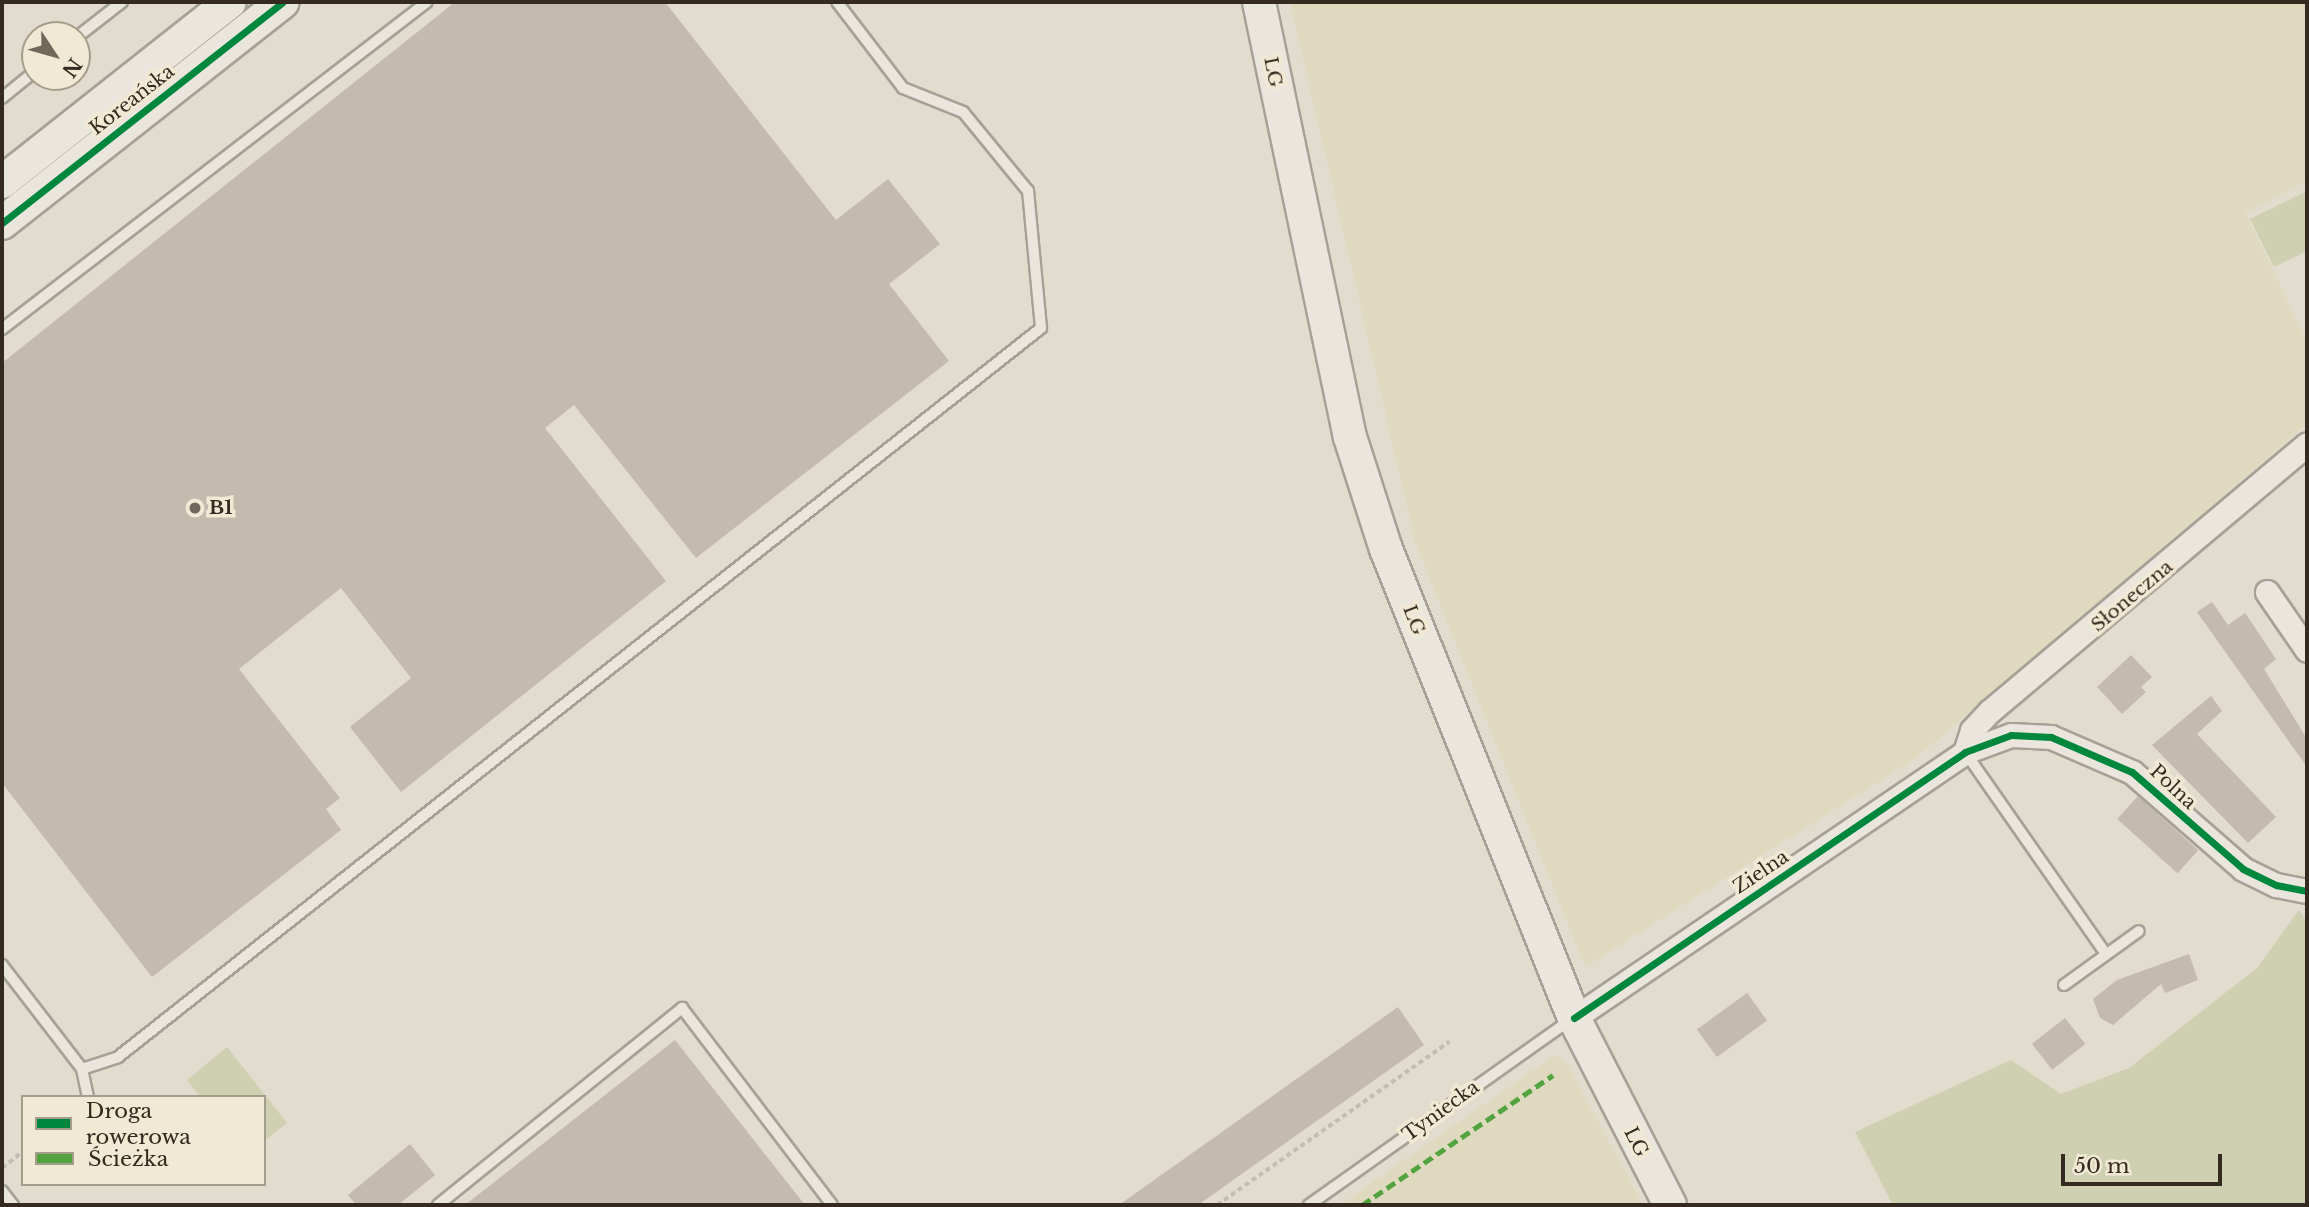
<!DOCTYPE html>
<meta charset="utf-8">
<style>
body{margin:0}
#map{position:relative;width:2309px;height:1207px;overflow:hidden;background:#e1dccd;font-family:"Libre Baskerville",serif}
div>[style]{position:absolute}
.farmland>*{inset:0;background:#dfdabf}
.green>*{inset:0;background:#cfd0b1}
.building>*{inset:0;background:#c4baae;transform-origin:0 0}
.path>*{height:3.5px;margin-top:-1.75px;transform-origin:0;background:repeating-linear-gradient(90deg,#c2bdb5 0 5px,transparent 0 8.5px)}
.roads{filter:drop-shadow(2px 0 #a6a196) drop-shadow(-2px 0 #a6a196) drop-shadow(0 2px #a6a196) drop-shadow(0 -2px #a6a196)}
.lane>*{height:10px;margin:-5px;padding:0 5px;transform-origin:5px;border-radius:5px;background:#eae6de}
.street>*{height:23px;margin:-11.5px;padding:0 11.5px;transform-origin:11.5px;border-radius:11.5px;background:#eae6de}
.secondary>*{height:32px;margin:-16px;padding:0 16px;transform-origin:16px;border-radius:16px;background:#eae6de}
.quiet>*{height:5px;margin-top:-2.5px;transform-origin:0;background:repeating-linear-gradient(90deg,#53a441 0 10px,transparent 0 15px)}
.cycleway>*{height:7px;margin:-3.5px;padding:0 3.5px;transform-origin:3.5px;border-radius:3.5px;background:#00873e}
.dots>*{width:19px;height:19px;translate:-50% -50%;box-sizing:border-box;border:4px solid #f1e9d4;border-radius:50%}
span{translate:-50% -50%;white-space:nowrap;text-align:center;line-height:1.15;-webkit-text-stroke:7px #f1e9d4;paint-order:stroke}
.street-label{font-size:19px;color:#342a1f}
.poi-label{font-size:19px;color:#342a1f;font-weight:700}
.left{translate:0 -50%;text-align:left}
.frame{position:absolute;inset:0;border:4px solid #342a1f;pointer-events:none}
.legend{position:absolute;left:21px;top:1095px;width:245px;height:91px;box-sizing:border-box;background:#f1e9d4;border:2px solid #a59d8c;margin:0;padding:9px 12px;list-style:none;font-size:21px;color:#342a1f}
.legend li{display:flex;align-items:center;gap:14px;height:35px}
.legend b{width:35px;border:2px solid #a59d8c}
.north{position:absolute;left:21px;top:21px;width:70px;height:70px;box-sizing:border-box;background:#f1e9d4;border:2px solid #a59d8c;border-radius:50%;rotate:126deg;font-size:19px;font-weight:700;line-height:28px;text-align:center;color:#342a1f}
.north::after{content:'';display:block;margin:auto;width:24px;height:32px;background:#71685c;clip-path:polygon(50% 0,100% 100%,50% 72%,0 100%)}
.scale{position:absolute;left:2061px;top:1154px;width:161px;height:32px;box-sizing:border-box;border:4px solid #342a1f;border-top:0;padding-left:9px;font-size:21px;line-height:24px;white-space:nowrap;color:#342a1f;-webkit-text-stroke:5px #f1e9d4;paint-order:stroke}
</style>
<div id="map">
<div class="farmland">
<div style="clip-path:polygon(1290px 2px,2307px 2px,2307px 181px,2245px 213px,2307px 341px,2307px 424px,1916px 758px,1585px 967px,1415px 541px)"></div>
<div style="clip-path:polygon(1555px 1055px,1568px 1065px,1643px 1205px,1340px 1205px)"></div>
</div>
<div class="green">
<div style="clip-path:polygon(2307px 191px,2307px 251px,2274px 267px,2250px 219px)"></div>
<div style="clip-path:polygon(2299px 910px,2307px 922px,2307px 1205px,1893px 1205px,1855px 1132px,2011px 1060px,2061px 1094px,2129px 1068px,2257px 968px)"></div>
<div style="clip-path:polygon(227px 1047px,287px 1123px,264px 1141px,264px 1097px,200px 1097px,187px 1080px)"></div>
</div>
<div class="building">
<div style="clip-path:polygon(455px 2px,665px 2px,836px 220px,888px 179px,940px 244px,889px 284px,949px 361px,696px 558px,574px 405px,545px 428px,666px 581px,401px 792px,350px 727px,411px 678px,341px 588px,239px 669px,340px 798px,326px 809px,341px 830px,152px 977px,2px 783px,2px 363px)"></div>
<div style="clip-path:polygon(2212px 602px,2228px 625px,2245px 613px,2276px 659px,2264px 669px,2307px 739px,2307px 767px,2197px 612px)"></div>
<div style="clip-path:polygon(2131px 655px,2152px 677px,2141px 687px,2146px 692px,2122px 714px,2097px 687px)"></div>
<div style="clip-path:polygon(2211px 696px,2222px 711px,2197px 734px,2276px 817px,2248px 843px,2152px 745px)"></div>
<div style="left:2138px;top:796px;width:81px;height:31px;rotate:42deg"></div>
<div style="clip-path:polygon(2189px 954px,2198px 980px,2165px 993px,2161px 984px,2113px 1025px,2100px 1018px,2093px 999px,2117px 980px)"></div>
<div style="left:1747px;top:993px;width:34px;height:62px;rotate:54deg"></div>
<div style="clip-path:polygon(1398px 1007px,1424px 1045px,1198px 1205px,1119px 1205px)"></div>
<div style="left:2065px;top:1018px;width:33px;height:42px;rotate:52deg"></div>
<div style="clip-path:polygon(675px 1040px,805px 1205px,465px 1205px)"></div>
<div style="clip-path:polygon(410px 1144px,435px 1175px,398px 1205px,356px 1205px,348px 1195px)"></div>
</div>
<div class="path">
<div style="left:2px;top:1168px;width:27px;rotate:-39deg"></div>
<div style="left:1217px;top:1205px;width:284px;rotate:-35.1deg"></div>
</div>
<div class="roads">
<div class="lane">
<div style="left:77px;top:37px;width:57px;rotate:-37.9deg"></div>
<div style="left:2px;top:98px;width:43px;rotate:-39.3deg"></div>
<div style="left:2px;top:329px;width:536px;rotate:-37.58deg"></div>
<div style="left:1965px;top:752px;width:246px;rotate:55.1deg"></div>
<div style="left:2px;top:965px;width:131px;rotate:52.4deg"></div>
<div style="left:82px;top:1069px;width:38px;rotate:-18deg"></div>
<div style="left:118px;top:1057px;width:1176px;rotate:-38.3deg"></div>
<div style="left:1041px;top:328px;width:138px;rotate:-95.4deg"></div>
<div style="left:1028px;top:191px;width:102px;rotate:-129.4deg"></div>
<div style="left:963px;top:112px;width:65px;rotate:-158.2deg"></div>
<div style="left:903px;top:88px;width:108px;rotate:-127.5deg"></div>
<div style="left:2064px;top:985px;width:92px;rotate:-35.8deg"></div>
<div style="left:82px;top:1069px;width:29px;rotate:78deg"></div>
<div style="left:2px;top:1191px;width:18px;rotate:52deg"></div>
<div style="left:438px;top:1205px;width:314px;rotate:-38.9deg"></div>
<div style="left:682px;top:1008px;width:248px;rotate:52.7deg"></div>
<div style="left:1309px;top:1205px;width:322px;rotate:-35.3deg"></div>
</div>
<div class="street">
<div style="left:2267px;top:592px;width:70px;rotate:55.4deg"></div>
<div style="left:1965px;top:752px;width:23px;rotate:-72deg"></div>
<div style="left:1972px;top:730px;width:26px;rotate:-47deg"></div>
<div style="left:1990px;top:711px;width:414px;rotate:-40.1deg"></div>
<div style="left:1574px;top:1018px;width:473px;rotate:-34.2deg"></div>
<div style="left:1965px;top:752px;width:49px;rotate:-20.3deg"></div>
<div style="left:2011px;top:735px;width:40px;rotate:2.9deg"></div>
<div style="left:2051px;top:737px;width:88px;rotate:23.4deg"></div>
<div style="left:2132px;top:772px;width:147px;rotate:41.1deg"></div>
<div style="left:2243px;top:869px;width:37px;rotate:26deg"></div>
<div style="left:2276px;top:885px;width:32px;rotate:11deg"></div>
</div>
<div class="secondary">
<div style="left:1259px;top:2px;width:444px;rotate:78.2deg"></div>
<div style="left:1350px;top:437px;width:118px;rotate:72.2deg"></div>
<div style="left:1386px;top:549px;width:505px;rotate:68.16deg"></div>
<div style="left:1574px;top:1018px;width:210px;rotate:62.8deg"></div>
<div style="left:2px;top:182px;width:290px;rotate:-38.3deg"></div>
<div style="left:2px;top:223px;width:357px;rotate:-38.2deg"></div>
</div>
</div>
<div class="quiet">
<div style="left:1362px;top:1205px;width:231px;rotate:-34.2deg"></div>
</div>
<div class="cycleway">
<div style="left:2px;top:223px;width:357px;rotate:-38.2deg"></div>
<div style="left:1574px;top:1018px;width:473px;rotate:-34.2deg"></div>
<div style="left:1965px;top:752px;width:49px;rotate:-20.3deg"></div>
<div style="left:2011px;top:735px;width:40px;rotate:2.9deg"></div>
<div style="left:2051px;top:737px;width:88px;rotate:23.4deg"></div>
<div style="left:2132px;top:772px;width:147px;rotate:41.1deg"></div>
<div style="left:2243px;top:869px;width:37px;rotate:26deg"></div>
<div style="left:2276px;top:885px;width:32px;rotate:11deg"></div>
</div>
<div class="dots">
<div style="left:195px;top:508px;background:#71685c"></div>
</div>
<div class="street-label">
<span style="left:1273px;top:72px;rotate:79deg">LG</span>
<span style="left:132px;top:100px;rotate:-38deg">Koreańska</span>
<span style="left:2132px;top:596px;rotate:-40deg">Słoneczna</span>
<span style="left:1414px;top:620px;rotate:69deg">LG</span>
<span style="left:2173px;top:787px;rotate:43deg">Polna</span>
<span style="left:1761px;top:872px;rotate:-34deg">Zielna</span>
<span style="left:1441px;top:1111px;rotate:-36deg">Tyniecka</span>
<span style="left:1636px;top:1142px;rotate:63deg">LG</span>
</div>
<div class="poi-label">
<span class="left" style="left:209px;top:508px">B1</span>
</div>
<div class="frame"></div>
<ul class="legend">
<li><b style="height:9px;background:#00873e"></b>Droga rowerowa</li>
<li><b style="height:9px;background:#53a441"></b>Ścieżka</li>
</ul>
<div class="north">N</div>
<div class="scale">50 m</div>
</div>
